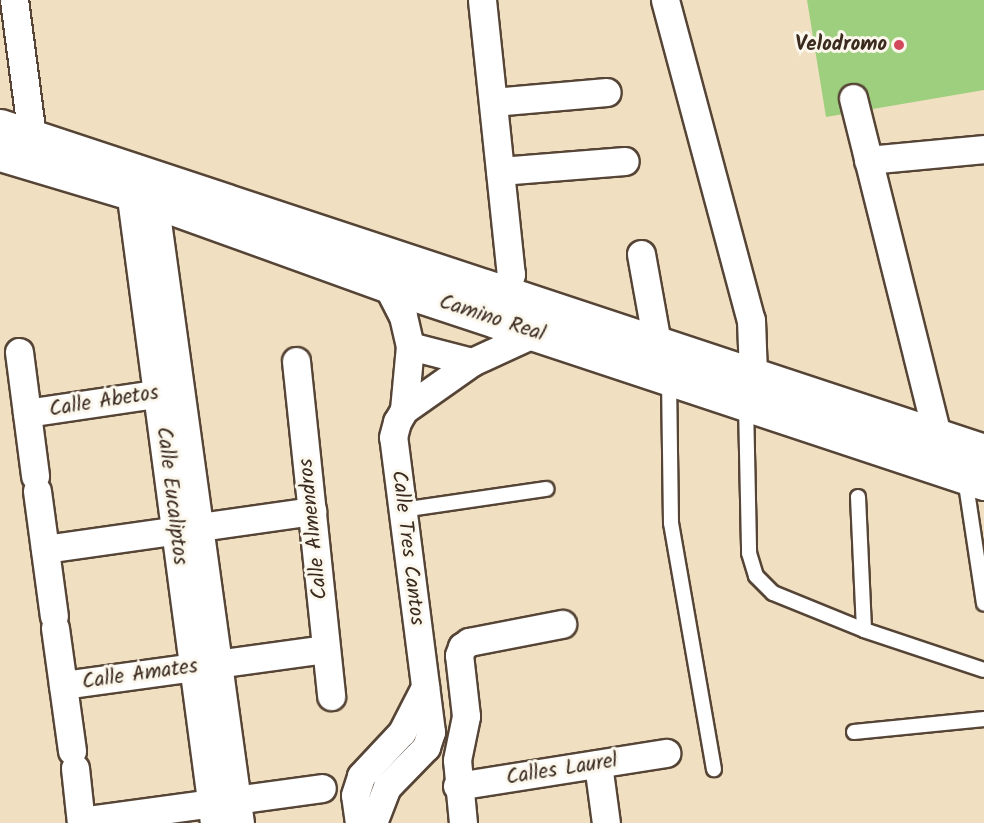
<!DOCTYPE html>
<style>
body{margin:0}
#map{position:relative;width:984px;height:823px;overflow:hidden;background:#f0e0c1;font-family:Kalam,sans-serif}
div>[style]{position:absolute}
.green>*{inset:0;background:#9ecf7e}
.roads{filter:drop-shadow(2px 0 #564536) drop-shadow(-2px 0 #564536) drop-shadow(0 2px #564536) drop-shadow(0 -2px #564536)}
.service>*{height:14px;margin:-7px;padding:0 7px;transform-origin:7px;border-radius:7px;background:#fff}
.minor>*{height:27px;margin:-13.5px;padding:0 13.5px;transform-origin:13.5px;border-radius:13.5px;background:#fff}
.tertiary>*{height:33px;margin:-16.5px;padding:0 16.5px;transform-origin:16.5px;border-radius:16.5px;background:#fff}
.dots>*{width:16px;height:16px;translate:-50% -50%;box-sizing:border-box;border:3px solid #fbf7ec;border-radius:50%}
span{translate:-50% -50%;white-space:nowrap;text-align:center;line-height:1.15;-webkit-text-stroke:6px #fbf7ec;paint-order:stroke}
.poi-label{font-size:21px;color:#3b2a1e;font-weight:700}
.right{translate:-100% -50%;text-align:right}
.street-label{font-size:21px;color:#3b2a1e}
</style>
<div id="map">
<div class="green">
<div style="clip-path:polygon(807px 0,984px 0,984px 90px,826px 117px)"></div>
</div>
<div class="roads">
<div class="service">
<div style="left:669px;top:379px;width:144px;rotate:89.2deg"></div>
<div style="left:671px;top:523px;width:250px;rotate:80.1deg"></div>
<div style="left:746px;top:404px;width:149px;rotate:88.8deg"></div>
<div style="left:749px;top:553px;width:24px;rotate:73deg"></div>
<div style="left:756px;top:576px;width:24px;rotate:45deg"></div>
<div style="left:773px;top:593px;width:98px;rotate:22.1deg"></div>
<div style="left:965px;top:478px;width:127px;rotate:81.4deg"></div>
<div style="left:858px;top:497px;width:133px;rotate:87.4deg"></div>
<div style="left:864px;top:630px;width:126px;rotate:18.4deg"></div>
<div style="left:402px;top:510px;width:146px;rotate:-8.3deg"></div>
<div style="left:854px;top:732px;width:131px;rotate:-5.7deg"></div>
</div>
<div class="minor">
<div style="left:14px;top:0;width:138px;rotate:82.5deg"></div>
<div style="left:482px;top:0;width:276px;rotate:84deg"></div>
<div style="left:511px;top:274px;width:20px;rotate:108deg"></div>
<div style="left:665px;top:0;width:331px;rotate:75deg"></div>
<div style="left:751px;top:320px;width:55px;rotate:87.9deg"></div>
<div style="left:753px;top:375px;width:19px;rotate:106deg"></div>
<div style="left:853px;top:98px;width:347px;rotate:76deg"></div>
<div style="left:493px;top:102px;width:114px;rotate:-5deg"></div>
<div style="left:868px;top:160px;width:117px;rotate:-5.4deg"></div>
<div style="left:500px;top:171px;width:125px;rotate:-4.6deg"></div>
<div style="left:128px;top:175px;width:654px;rotate:82.44deg"></div>
<div style="left:152px;top:185px;width:644px;rotate:82.15deg"></div>
<div style="left:641px;top:254px;width:90px;rotate:79.8deg"></div>
<div style="left:387px;top:272px;width:13px;rotate:90deg"></div>
<div style="left:387px;top:285px;width:35px;rotate:63deg"></div>
<div style="left:403px;top:316px;width:31px;rotate:77deg"></div>
<div style="left:410px;top:346px;width:64px;rotate:95.4deg"></div>
<div style="left:410px;top:346px;width:64px;rotate:14.5deg"></div>
<div style="left:19px;top:352px;width:125px;rotate:82.6deg"></div>
<div style="left:296px;top:361px;width:337px;rotate:84deg"></div>
<div style="left:27px;top:413px;width:151px;rotate:-8.4deg"></div>
<div style="left:37px;top:491px;width:126px;rotate:82.3deg"></div>
<div style="left:45px;top:549px;width:270px;rotate:-8.1deg"></div>
<div style="left:55px;top:628px;width:124px;rotate:82.1deg"></div>
<div style="left:63px;top:685px;width:265px;rotate:-7.8deg"></div>
<div style="left:598px;top:764px;width:60px;rotate:82.3deg"></div>
<div style="left:75px;top:768px;width:55px;rotate:83.8deg"></div>
<div style="left:457px;top:786px;width:212px;rotate:-9deg"></div>
<div style="left:81px;top:821px;width:243px;rotate:-7.8deg"></div>
<div style="left:359px;top:823px;width:28px;rotate:-98deg"></div>
<div style="left:355px;top:795px;width:20px;rotate:-72deg"></div>
<div style="left:361px;top:776px;width:60px;rotate:-47deg"></div>
<div style="left:402px;top:732px;width:51px;rotate:-62.9deg"></div>
<div style="left:373px;top:823px;width:39px;rotate:-69deg"></div>
<div style="left:387px;top:787px;width:56px;rotate:-45.7deg"></div>
<div style="left:426px;top:747px;width:16px;rotate:-72deg"></div>
<div style="left:431px;top:732px;width:297px;rotate:-97.3deg"></div>
<div style="left:393px;top:437px;width:16px;rotate:-75deg"></div>
<div style="left:397px;top:422px;width:14px;rotate:-60deg"></div>
<div style="left:404px;top:410px;width:83px;rotate:-35.2deg"></div>
<div style="left:472px;top:362px;width:69px;rotate:-24.7deg"></div>
<div style="left:463px;top:823px;width:63px;rotate:-95.4deg"></div>
<div style="left:457px;top:760px;width:45px;rotate:-78.4deg"></div>
<div style="left:466px;top:716px;width:61px;rotate:-96.5deg"></div>
<div style="left:459px;top:655px;width:9px;rotate:-69deg"></div>
<div style="left:462px;top:647px;width:9px;rotate:-36deg"></div>
<div style="left:469px;top:642px;width:95px;rotate:-11deg"></div>
</div>
<div class="tertiary">
<div style="left:0;top:126px;width:1036px;rotate:18.28deg"></div>
<div style="left:0;top:154px;width:137px;rotate:16.6deg"></div>
<div style="left:131px;top:193px;width:272px;rotate:19.8deg"></div>
<div style="left:387px;top:285px;width:629px;rotate:18.35deg"></div>
</div>
</div>
<div class="dots">
<div style="left:899px;top:45px;background:#d1495b"></div>
</div>
<div class="poi-label">
<span class="right" style="left:887px;top:45px">Velodromo</span>
</div>
<div class="street-label">
<span style="left:492px;top:319px;rotate:18deg">Camino Real</span>
<span style="left:104px;top:402px;rotate:-9deg">Calle Abetos</span>
<span style="left:171px;top:496px;rotate:83deg">Calle Eucaliptos</span>
<span style="left:314px;top:529px;rotate:-96deg">Calle Almendros</span>
<span style="left:407px;top:548px;rotate:83deg">Calle Tres Cantos</span>
<span style="left:140px;top:675px;rotate:-8deg">Calle Amates</span>
<span style="left:562px;top:770px;rotate:-9deg">Calles Laurel</span>
</div>
</div>
